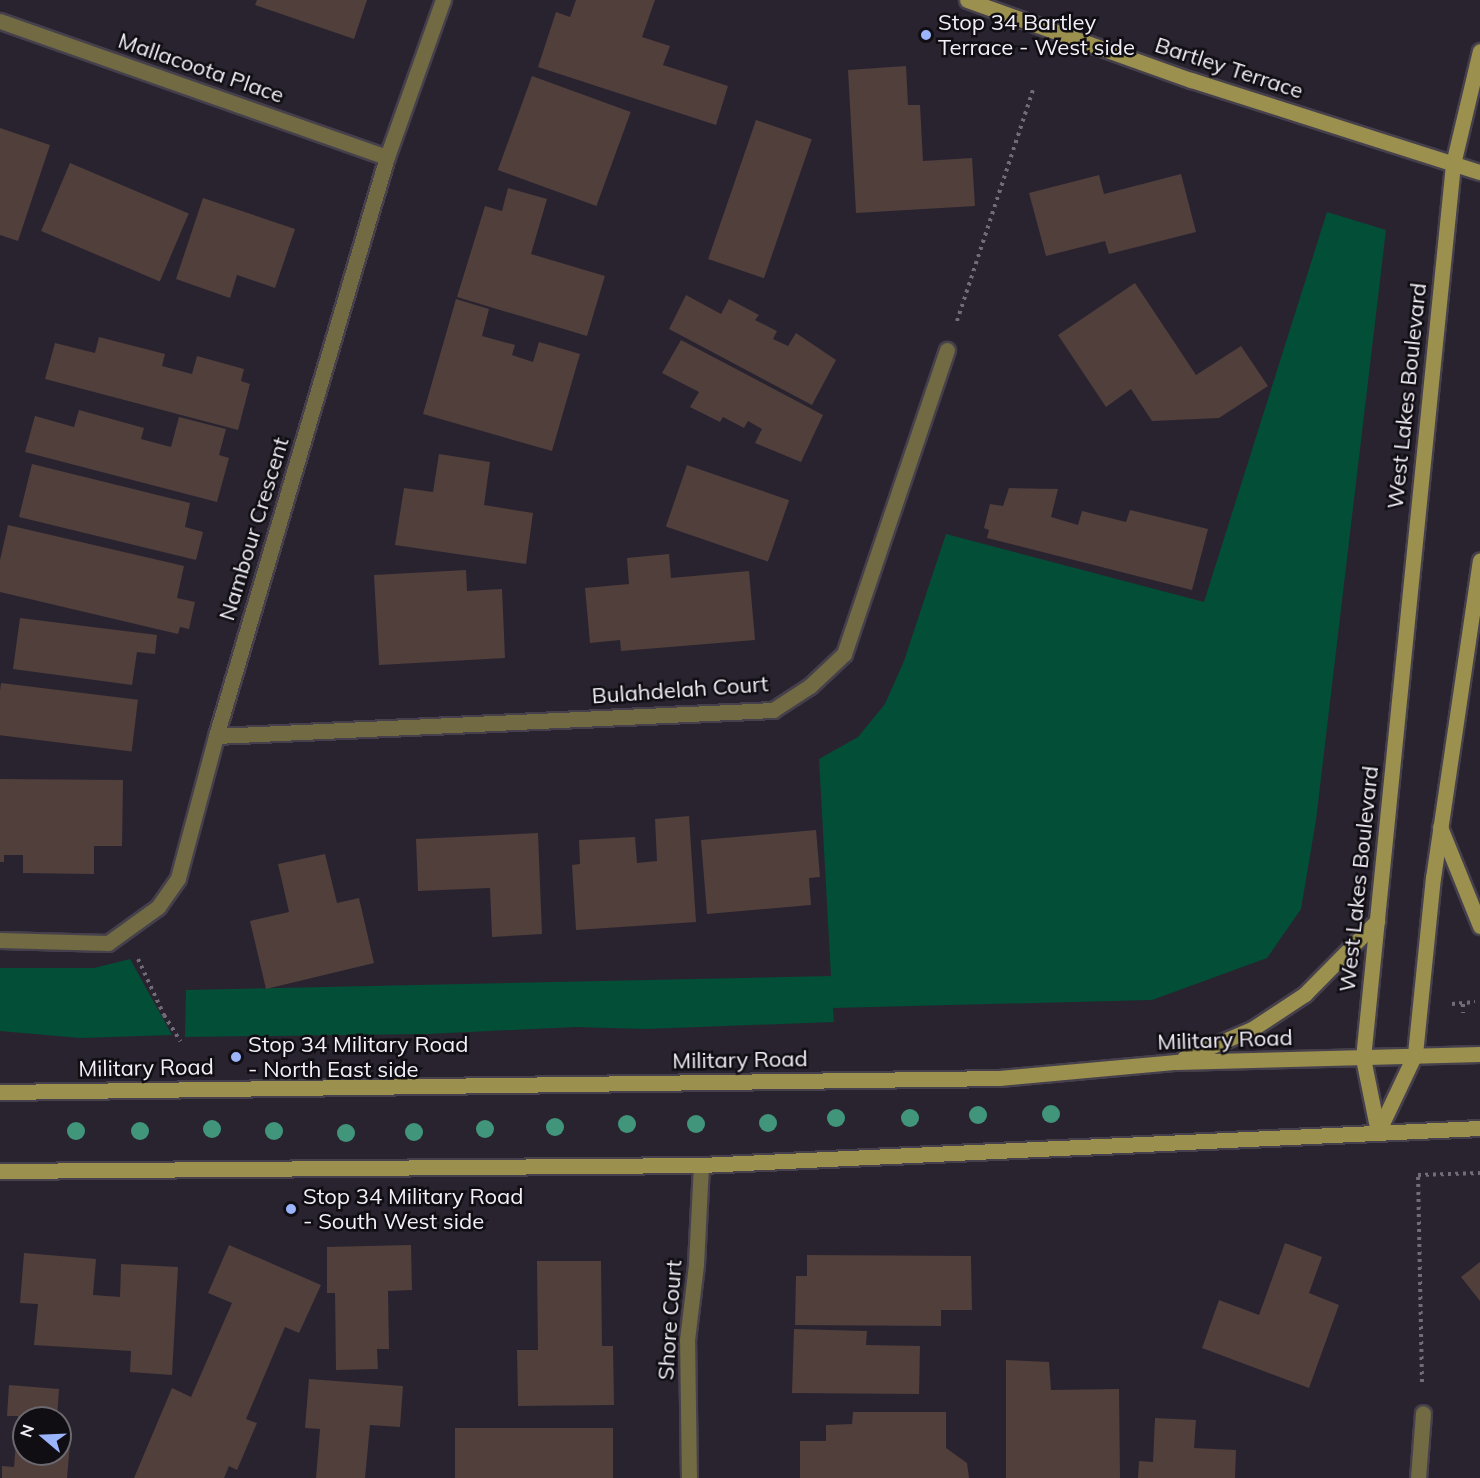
<!DOCTYPE html>
<style>
body{margin:0}
#map{position:relative;width:1480px;height:1478px;overflow:hidden;background:#292330;font-family:Mulish,sans-serif}
div>[style]{position:absolute}
.green>*{inset:0;background:#034e36}
.building>*{inset:0;background:#503f3b;transform-origin:0 0}
.path>*{height:4px;margin-top:-2px;transform-origin:0;background:repeating-linear-gradient(90deg,#716c77 0 3px,transparent 0 7.5px)}
.roads{filter:drop-shadow(2px 0 #45404c) drop-shadow(-2px 0 #45404c) drop-shadow(0 2px #45404c) drop-shadow(0 -2px #45404c)}
.street>*{height:15px;margin:-7.5px;padding:0 7.5px;transform-origin:7.5px;border-radius:7.5px;background:#716a42}
.secondary>*{height:15px;margin:-7.5px;padding:0 7.5px;transform-origin:7.5px;border-radius:7.5px;background:#9b904e}
.trees>*{width:18px;height:18px;margin:-9px;border-radius:50%;background:#40957a}
.dots>*{width:16px;height:16px;translate:-50% -50%;box-sizing:border-box;border:3px solid #100e13;border-radius:50%}
span{translate:-50% -50%;white-space:nowrap;text-align:center;line-height:1.15;-webkit-text-stroke:5px #100e13;paint-order:stroke}
.poi-label{font-size:22px;color:#f3eff8}
.left{translate:0 -50%;text-align:left}
.street-label{font-size:22px;color:#f3eff8}
.north{position:absolute;left:12px;top:1406px;width:60px;height:60px;box-sizing:border-box;background:#100e13;border:2px solid #6b686f;border-radius:50%;rotate:289deg;font-size:16px;font-weight:700;line-height:24px;text-align:center;color:#f3eff8}
.north::after{content:'';display:block;margin:auto;width:21px;height:27px;background:#9bb5fd;clip-path:polygon(50% 0,100% 100%,50% 72%,0 100%)}
</style>
<div id="map">
<div class="green">
<div style="clip-path:polygon(1327px 212px,1386px 230px,1316px 820px,1301px 909px,1267px 958px,1152px 1000px,833px 1008px,834px 1022px,646px 1029px,576px 1027px,427px 1034px,185px 1037px,186px 990px,831px 976px,819px 759px,858px 737px,885px 704px,904px 661px,946px 534px,1204px 602px)"></div>
<div style="clip-path:polygon(130px 959px,172px 1035px,80px 1038px,0 1031px,0 968px,94px 968px)"></div>
</div>
<div class="building">
<div style="clip-path:polygon(257px 0,367px 0,354px 39px,255px 5px)"></div>
<div style="clip-path:polygon(576px 0,655px 0,642px 37px,670px 46px,663px 65px,728px 86px,716px 125px,538px 67px,556px 12px,570px 17px)"></div>
<div style="clip-path:polygon(906px 66px,908px 105px,920px 105px,923px 161px,972px 158px,975px 206px,856px 213px,848px 70px)"></div>
<div style="left:532px;top:76px;width:105px;height:100px;rotate:20deg"></div>
<div style="left:756px;top:120px;width:59px;height:147px;rotate:19deg"></div>
<div style="clip-path:polygon(0 128px,50px 145px,18px 241px,0 235px)"></div>
<div style="left:70px;top:163px;width:129px;height:74px;rotate:23deg"></div>
<div style="clip-path:polygon(1181px 174px,1196px 232px,1109px 254px,1105px 241px,1046px 256px,1029px 193px,1099px 175px,1104px 194px)"></div>
<div style="clip-path:polygon(508px 188px,547px 199px,531px 254px,605px 276px,587px 336px,457px 297px,485px 206px,502px 211px)"></div>
<div style="clip-path:polygon(203px 198px,295px 229px,275px 288px,237px 275px,230px 298px,176px 279px)"></div>
<div style="clip-path:polygon(1135px 283px,1196px 375px,1241px 346px,1268px 386px,1219px 418px,1152px 421px,1131px 389px,1106px 407px,1058px 335px)"></div>
<div style="clip-path:polygon(686px 295px,721px 314px,729px 299px,759px 315px,755px 320px,777px 331px,773px 339px,788px 346px,796px 333px,836px 360px,812px 405px,669px 329px)"></div>
<div style="clip-path:polygon(456px 299px,489px 309px,482px 336px,515px 345px,512px 355px,533px 362px,539px 342px,580px 354px,552px 451px,423px 414px)"></div>
<div style="clip-path:polygon(99px 337px,165px 354px,162px 366px,192px 374px,197px 356px,244px 369px,241px 381px,250px 384px,238px 430px,45px 379px,55px 343px,95px 353px)"></div>
<div style="clip-path:polygon(681px 340px,823px 415px,801px 462px,755px 443px,762px 429px,748px 421px,744px 428px,723px 417px,720px 422px,690px 407px,699px 392px,662px 373px)"></div>
<div style="clip-path:polygon(79px 410px,144px 428px,141px 439px,171px 447px,179px 417px,226px 429px,219px 455px,229px 458px,217px 502px,25px 452px,35px 416px,74px 427px)"></div>
<div style="clip-path:polygon(439px 454px,490px 462px,484px 505px,533px 513px,526px 564px,395px 545px,404px 488px,433px 492px)"></div>
<div style="clip-path:polygon(32px 464px,190px 503px,185px 527px,203px 532px,196px 560px,19px 517px)"></div>
<div style="left:687px;top:465px;width:108px;height:65px;rotate:19deg"></div>
<div style="clip-path:polygon(1009px 488px,1058px 489px,1051px 517px,1078px 525px,1082px 511px,1126px 522px,1130px 510px,1208px 529px,1192px 590px,987px 538px,989px 530px,984px 528px,990px 504px,1003px 506px)"></div>
<div style="clip-path:polygon(8px 525px,184px 566px,177px 598px,195px 602px,189px 629px,180px 627px,178px 634px,0 592px,0 560px)"></div>
<div style="clip-path:polygon(669px 554px,671px 578px,749px 571px,755px 640px,621px 651px,620px 640px,590px 643px,585px 588px,629px 584px,627px 558px)"></div>
<div style="clip-path:polygon(466px 570px,467px 591px,502px 589px,505px 658px,379px 665px,374px 575px)"></div>
<div style="clip-path:polygon(20px 618px,157px 635px,155px 654px,137px 652px,132px 685px,13px 669px)"></div>
<div style="left:1px;top:683px;width:138px;height:52px;rotate:7deg"></div>
<div style="clip-path:polygon(0 779px,123px 780px,122px 846px,94px 846px,94px 874px,23px 873px,23px 855px,4px 855px,4px 862px,0 862px)"></div>
<div style="clip-path:polygon(689px 816px,696px 922px,576px 930px,572px 865px,580px 864px,579px 840px,635px 837px,637px 863px,657px 861px,655px 819px)"></div>
<div style="clip-path:polygon(816px 830px,820px 877px,809px 878px,811px 905px,707px 914px,701px 840px)"></div>
<div style="clip-path:polygon(538px 833px,542px 934px,492px 937px,490px 888px,418px 891px,416px 839px)"></div>
<div style="clip-path:polygon(325px 854px,337px 903px,359px 898px,374px 963px,266px 989px,250px 921px,289px 912px,278px 864px)"></div>
<div style="clip-path:polygon(1285px 1243px,1322px 1257px,1309px 1293px,1339px 1305px,1309px 1388px,1202px 1348px,1219px 1300px,1259px 1315px)"></div>
<div style="clip-path:polygon(229px 1245px,321px 1285px,299px 1333px,285px 1327px,246px 1419px,257px 1423px,237px 1470px,229px 1466px,224px 1478px,134px 1478px,172px 1388px,191px 1397px,232px 1303px,208px 1293px)"></div>
<div style="clip-path:polygon(411px 1245px,412px 1290px,388px 1291px,389px 1349px,377px 1349px,378px 1369px,336px 1370px,335px 1293px,327px 1293px,327px 1247px)"></div>
<div style="clip-path:polygon(24px 1253px,96px 1259px,93px 1295px,120px 1297px,121px 1264px,178px 1267px,172px 1375px,130px 1372px,131px 1351px,34px 1345px,38px 1304px,20px 1303px)"></div>
<div style="clip-path:polygon(807px 1255px,971px 1256px,972px 1310px,941px 1310px,941px 1326px,795px 1325px,796px 1276px,807px 1276px)"></div>
<div style="clip-path:polygon(537px 1261px,601px 1261px,602px 1346px,613px 1346px,614px 1405px,518px 1406px,517px 1350px,538px 1350px)"></div>
<div style="clip-path:polygon(1480px 1262px,1480px 1301px,1461px 1277px)"></div>
<div style="clip-path:polygon(794px 1329px,867px 1331px,866px 1345px,920px 1346px,919px 1394px,792px 1393px)"></div>
<div style="clip-path:polygon(1006px 1360px,1049px 1362px,1051px 1390px,1119px 1389px,1120px 1478px,1006px 1478px)"></div>
<div style="clip-path:polygon(309px 1379px,403px 1386px,400px 1427px,370px 1425px,365px 1478px,316px 1478px,320px 1429px,305px 1428px)"></div>
<div style="clip-path:polygon(9px 1385px,59px 1389px,57px 1418px,24px 1418px,24px 1454px,60px 1454px,60px 1430px,71px 1431px,67px 1478px,2px 1478px,2px 1466px,14px 1467px,18px 1416px,7px 1416px)"></div>
<div style="clip-path:polygon(853px 1412px,946px 1412px,946px 1448px,967px 1463px,969px 1478px,800px 1478px,800px 1441px,826px 1441px,826px 1425px,852px 1424px)"></div>
<div style="clip-path:polygon(1155px 1418px,1196px 1420px,1194px 1448px,1236px 1450px,1235px 1478px,1138px 1478px,1139px 1461px,1153px 1462px)"></div>
<div style="left:455px;top:1428px;width:158px;height:50px"></div>
</div>
<div class="path">
<div style="left:957px;top:321px;width:243px;rotate:-71.8deg"></div>
<div style="left:138px;top:959px;width:62px;rotate:65.1deg"></div>
<div style="left:164px;top:1015px;width:31px;rotate:58deg"></div>
<div style="left:1452px;top:1004px;width:23px;rotate:-5deg"></div>
<div style="left:1463px;top:1004px;width:9px;rotate:90deg"></div>
<div style="left:1422px;top:1382px;width:207px;rotate:-91.1deg"></div>
<div style="left:1418px;top:1175px;width:62px;rotate:-1.8deg"></div>
</div>
<div class="roads">
<div class="street">
<div style="left:0;top:21px;width:410px;rotate:19.4deg"></div>
<div style="left:216px;top:736px;width:558px;rotate:-2.67deg"></div>
<div style="left:773px;top:710px;width:44px;rotate:-33deg"></div>
<div style="left:810px;top:686px;width:47px;rotate:-43.3deg"></div>
<div style="left:844px;top:654px;width:321px;rotate:-71.3deg"></div>
<div style="left:0;top:940px;width:108px;rotate:1.6deg"></div>
<div style="left:108px;top:943px;width:62px;rotate:-35.8deg"></div>
<div style="left:158px;top:907px;width:35px;rotate:-55deg"></div>
<div style="left:178px;top:878px;width:147px;rotate:-75deg"></div>
<div style="left:216px;top:736px;width:604px;rotate:-73.55deg"></div>
<div style="left:387px;top:157px;width:167px;rotate:-70.4deg"></div>
<div style="left:689px;top:1478px;width:138px;rotate:-90.8deg"></div>
<div style="left:687px;top:1340px;width:77px;rotate:-83.2deg"></div>
<div style="left:696px;top:1264px;width:99px;rotate:-87.1deg"></div>
<div style="left:1418px;top:1478px;width:65px;rotate:-85.6deg"></div>
</div>
<div class="secondary">
<div style="left:967px;top:0;width:238px;rotate:19.7deg"></div>
<div style="left:1191px;top:80px;width:303px;rotate:17.7deg"></div>
<div style="left:1440px;top:827px;width:107px;rotate:68deg"></div>
<div style="left:1184px;top:1058px;width:74px;rotate:-23.1deg"></div>
<div style="left:1252px;top:1029px;width:64px;rotate:-33.4deg"></div>
<div style="left:1305px;top:994px;width:103px;rotate:-45.4deg"></div>
<div style="left:0;top:1092px;width:999px;rotate:-0.8deg"></div>
<div style="left:999px;top:1078px;width:178px;rotate:-5.2deg"></div>
<div style="left:1176px;top:1062px;width:304px;rotate:-1.5deg"></div>
<div style="left:1378px;top:1132px;width:76px;rotate:-101.5deg"></div>
<div style="left:1363px;top:1058px;width:899px;rotate:-84.25deg"></div>
<div style="left:1453px;top:164px;width:116px;rotate:-76.6deg"></div>
<div style="left:1378px;top:1132px;width:86px;rotate:-64.6deg"></div>
<div style="left:1415px;top:1054px;width:177px;rotate:-84.2deg"></div>
<div style="left:1433px;top:878px;width:321px;rotate:-81.6deg"></div>
<div style="left:0;top:1171px;width:701px;rotate:-0.49deg"></div>
<div style="left:701px;top:1165px;width:780px;rotate:-2.72deg"></div>
</div>
</div>
<div class="trees">
<div style="left:1051px;top:1114px"></div>
<div style="left:978px;top:1115px"></div>
<div style="left:836px;top:1118px"></div>
<div style="left:910px;top:1118px"></div>
<div style="left:768px;top:1123px"></div>
<div style="left:627px;top:1124px"></div>
<div style="left:696px;top:1124px"></div>
<div style="left:555px;top:1127px"></div>
<div style="left:212px;top:1129px"></div>
<div style="left:485px;top:1129px"></div>
<div style="left:76px;top:1131px"></div>
<div style="left:140px;top:1131px"></div>
<div style="left:274px;top:1131px"></div>
<div style="left:414px;top:1132px"></div>
<div style="left:346px;top:1133px"></div>
</div>
<div class="dots">
<div style="left:926px;top:35px;background:#9bb5fd"></div>
<div style="left:236px;top:1057px;background:#9bb5fd"></div>
<div style="left:291px;top:1209px;background:#9bb5fd"></div>
</div>
<div class="poi-label">
<span class="left" style="left:938px;top:35px">Stop 34 Bartley<br>Terrace - West side</span>
<span class="left" style="left:248px;top:1057px">Stop 34 Military Road<br>- North East side</span>
<span class="left" style="left:303px;top:1209px">Stop 34 Military Road<br>- South West side</span>
</div>
<div class="street-label">
<span style="left:201px;top:68px;rotate:19deg">Mallacoota Place</span>
<span style="left:1229px;top:68px;rotate:18deg">Bartley Terrace</span>
<span style="left:1407px;top:396px;rotate:-84deg">West Lakes Boulevard</span>
<span style="left:254px;top:529px;rotate:-73deg">Nambour Crescent</span>
<span style="left:680px;top:690px;rotate:-4deg">Bulahdelah Court</span>
<span style="left:1359px;top:879px;rotate:-84deg">West Lakes Boulevard</span>
<span style="left:1225px;top:1040px;rotate:-2deg">Military Road</span>
<span style="left:740px;top:1060px;rotate:-1deg">Military Road</span>
<span style="left:146px;top:1068px;rotate:-1deg">Military Road</span>
<span style="left:670px;top:1320px;rotate:-86deg">Shore Court</span>
</div>
<div class="north">N</div>
</div>
